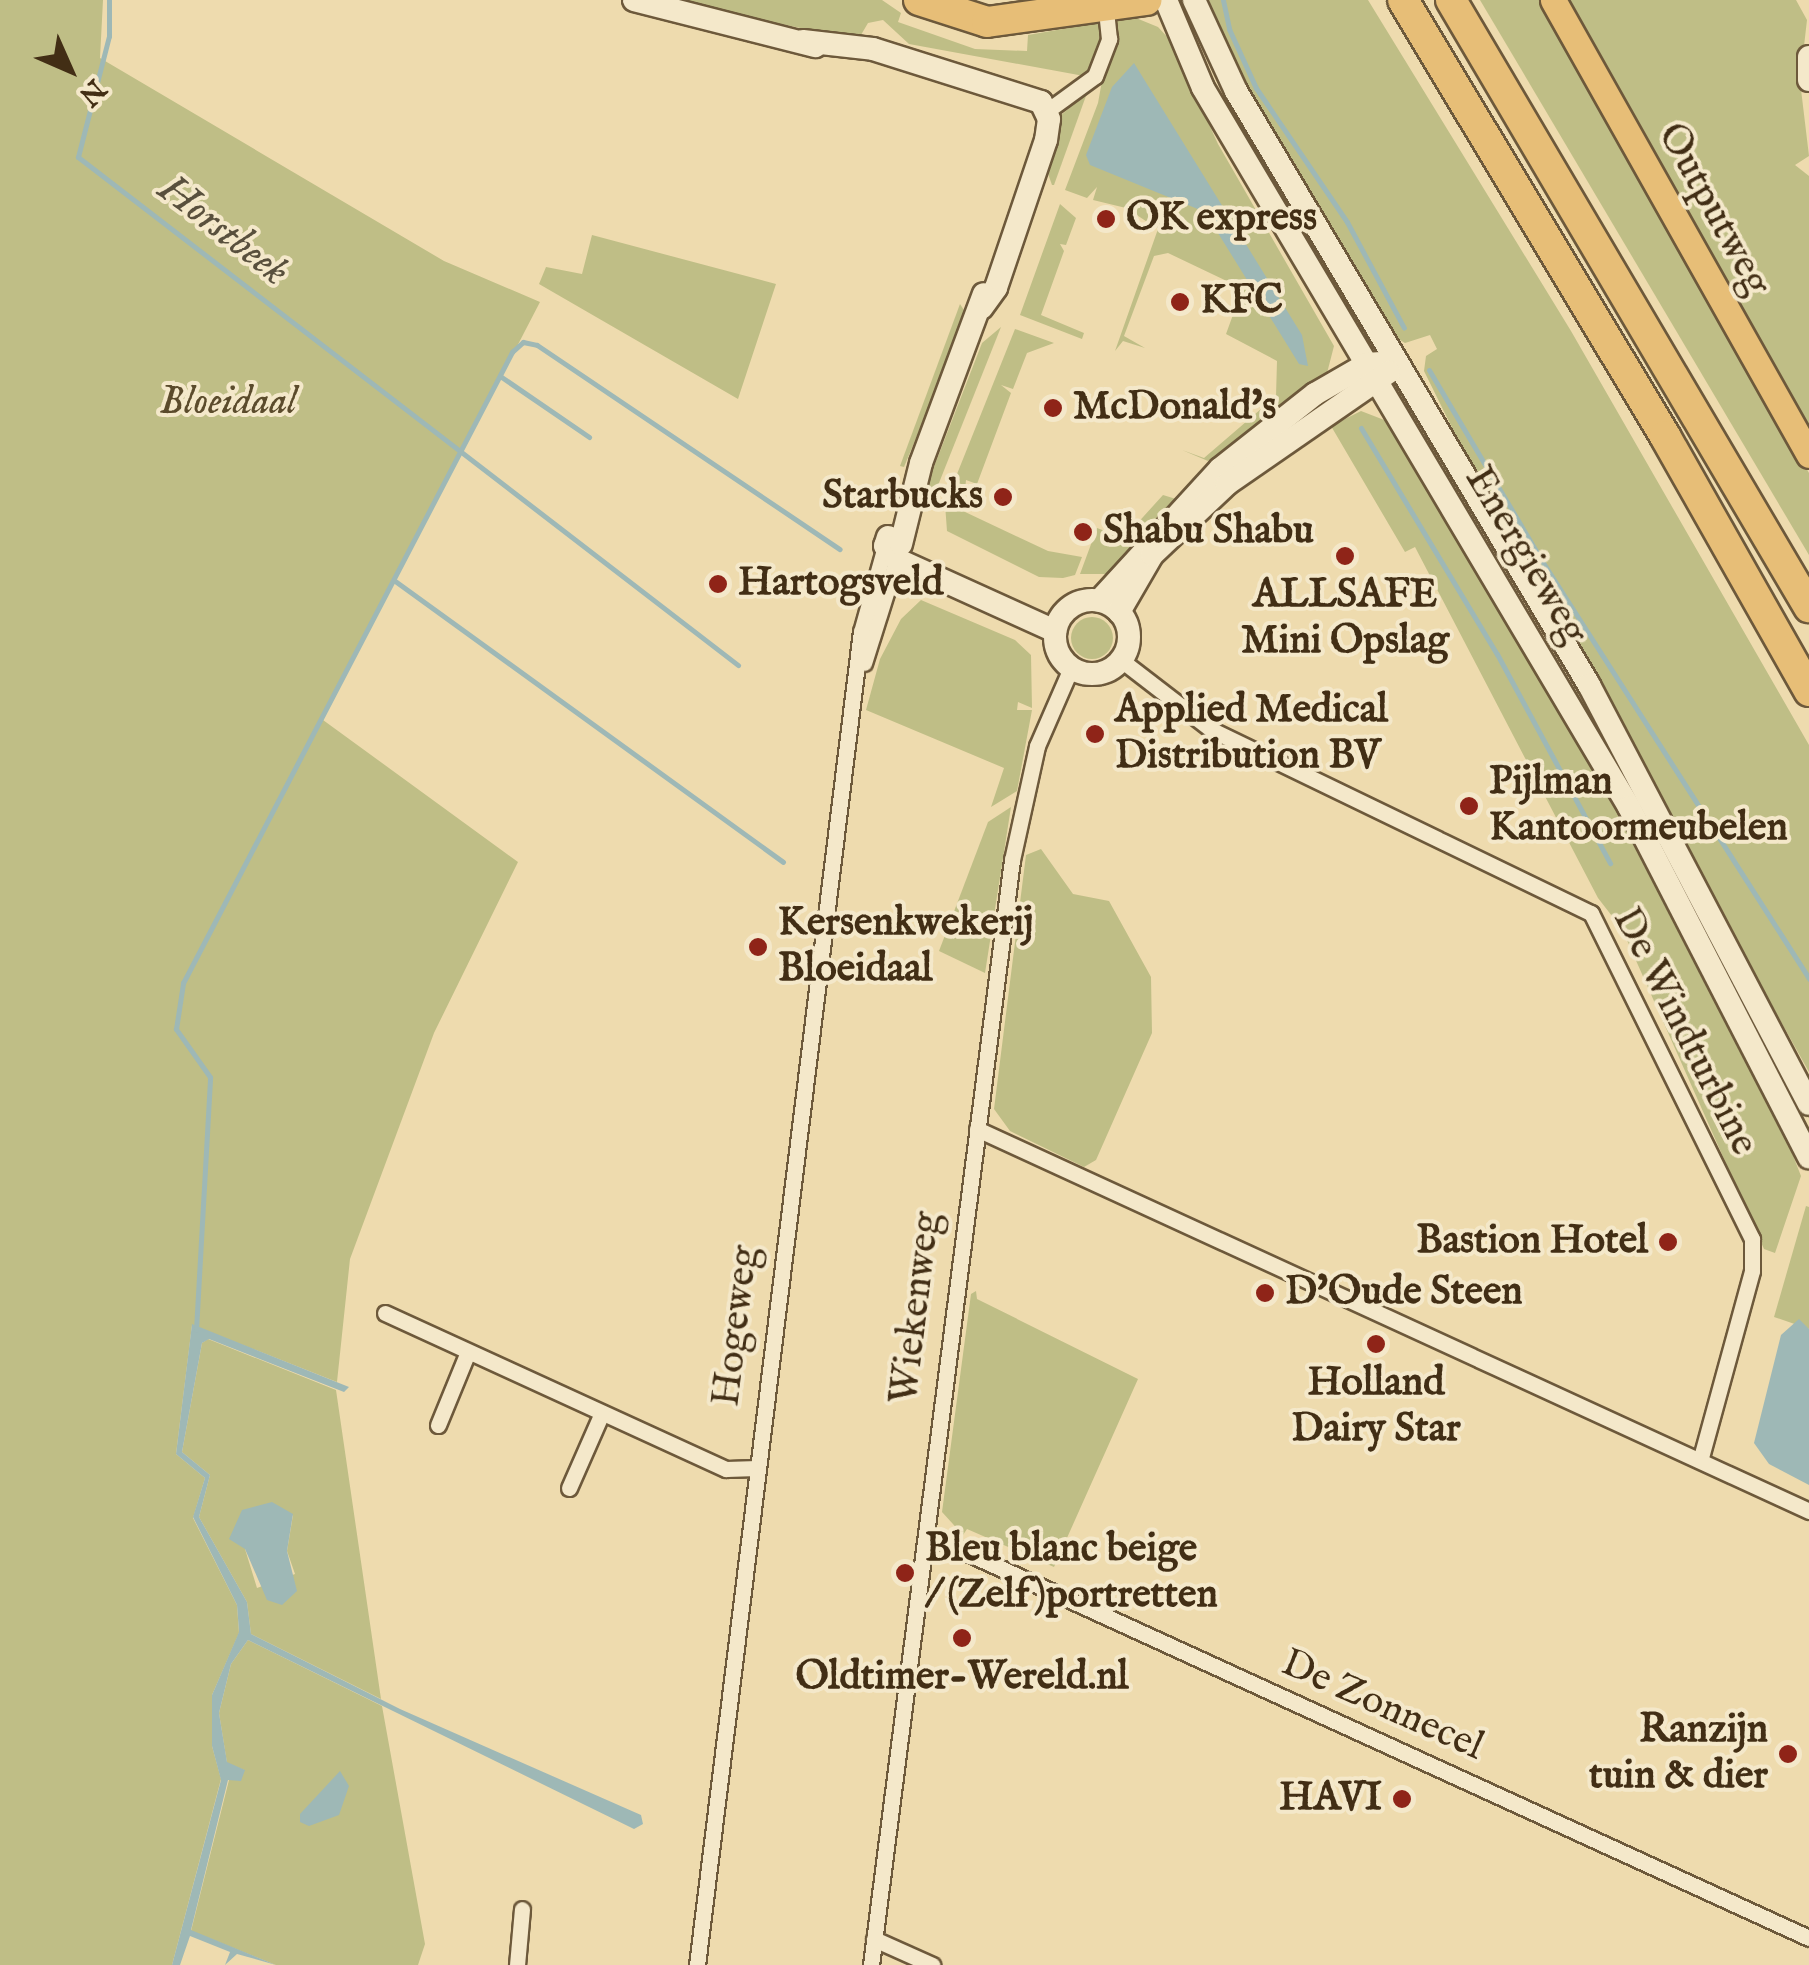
<!DOCTYPE html>
<style>
body{margin:0}
#map{position:relative;width:1809px;height:1965px;overflow:hidden;background:#eedbae;font-family:"IM FELL English",serif}
div>[style]{position:absolute}
.green>*{inset:0;background:#bfbe86}
.round{border-radius:50%}
.water>*{inset:0;background:#9eb8b6}
.stream>*{height:5px;margin:-2.5px;padding:0 2.5px;transform-origin:2.5px;border-radius:2.5px;background:#9eb8b6}
.roads{filter:drop-shadow(2px 0 #6d593b) drop-shadow(-2px 0 #6d593b) drop-shadow(0 2px #6d593b) drop-shadow(0 -2px #6d593b)}
.street>*{height:15px;margin:-7.5px;padding:0 7.5px;transform-origin:7.5px;border-radius:7.5px;background:#f4e8ca}
.secondary>*{height:22px;margin:-11px;padding:0 11px;transform-origin:11px;border-radius:11px;background:#f4e8ca}
.secondary>.ring{margin:-11px;padding:0;box-sizing:content-box;background:none;border:22px solid #f4e8ca;border-radius:50%}
.primary>*{height:25px;margin:-12.5px;padding:0 12.5px;transform-origin:12.5px;border-radius:12.5px;background:#e7be77}
.highway>*{height:30px;margin:-15px;padding:0 15px;transform-origin:15px;border-radius:15px;background:#e7be77}
.dots>*{width:28px;height:28px;translate:-50% -50%;box-sizing:border-box;border:5px solid #f4e8ca;border-radius:50%}
span{translate:-50% -50%;white-space:nowrap;text-align:center;line-height:1.15;-webkit-text-stroke:8px #f4e8ca;paint-order:stroke}
.street-label{font-size:40px;color:#422e15}
.poi-label{font-size:40px;color:#422e15;font-weight:700}
.left{translate:0 -50%;text-align:left}
.right{translate:-100% -50%;text-align:right}
.park-label{font-size:40px;color:#5b4b2c;font-style:italic}
.water-label{font-size:42px;color:#59503d;font-style:italic}
.north{position:absolute;left:20px;top:20px;width:100px;height:100px;-webkit-text-stroke:8px #f4e8ca;paint-order:stroke;rotate:135deg;font-size:28px;font-weight:700;line-height:40px;text-align:center;color:#422e15}
.north::after{content:'';display:block;margin:auto;width:35px;height:45px;background:#422e15;clip-path:polygon(50% 0,100% 100%,50% 72%,0 100%)}
</style>
<div id="map">
<div class="green">
<div style="clip-path:polygon(0 0,103px 0,100px 58px,444px 261px,540px 302px,323px 720px,518px 862px,434px 1033px,350px 1259px,337px 1382px,192px 1325px,176px 1454px,205px 1478px,193px 1518px,237px 1605px,239px 1633px,212px 1695px,212px 1746px,221px 1779px,172px 1965px,0 1965px)"></div>
<div style="clip-path:polygon(667px 0,882px 0,901px 13px,898px 22px,975px 49px,1027px 51px,1028px 35px,1103px 22px,1104px 39px,1084px 76px,909px 44px,883px 20px,868px 23px,858px 40px)"></div>
<div style="clip-path:polygon(1209px 0,1368px 0,1571px 331px,1809px 745px,1809px 1072px,1468px 460px,1424px 371px,1426px 356px,1437px 349px,1430px 335px,1405px 343px,1395px 337px,1222px 44px)"></div>
<div style="clip-path:polygon(1480px 0,1543px 0,1809px 473px,1809px 555px)"></div>
<div style="clip-path:polygon(1562px 0,1796px 0,1807px 20px,1800px 81px,1809px 156px,1795px 165px,1809px 176px,1809px 438px)"></div>
<div style="clip-path:polygon(1136px 18px,1158px 27px,1171px 41px,1218px 144px,1334px 346px,1326px 377px,1262px 430px,1208px 461px,1182px 450px,1204px 458px,1276px 396px,1277px 361px,1226px 334px,1238px 301px,1233px 284px,1168px 253px,1154px 256px,1124px 336px,1145px 348px,1123px 341px,1115px 351px,1158px 229px,1126px 208px,1093px 200px,1097px 187px,1087px 198px,1065px 190px,1098px 103px,1113px 20px)"></div>
<div style="clip-path:polygon(1087px 93px,1054px 185px,1052px 185px,1046px 168px,1060px 116px)"></div>
<div style="clip-path:polygon(1060px 204px,1076px 218px,1066px 245px,1060px 244px,1064px 251px,1041px 315px,1084px 333px,1082px 339px,1020px 315px)"></div>
<div style="clip-path:polygon(592px 235px,776px 284px,738px 399px,539px 284px,546px 267px,582px 274px)"></div>
<div style="clip-path:polygon(960px 304px,967px 315px,904px 467px,900px 466px)"></div>
<div style="clip-path:polygon(1001px 327px,931px 503px,920px 503px,982px 343px)"></div>
<div style="clip-path:polygon(1015px 329px,1054px 343px,1027px 353px,1013px 389px,1001px 385px,1011px 393px,977px 484px,966px 480px,963px 511px,1048px 551px,1082px 557px,1075px 575px,1063px 578px,1039px 577px,947px 531px,945px 504px)"></div>
<div style="clip-path:polygon(1361px 411px,1392px 423px,1601px 776px,1783px 1130px,1801px 1176px,1775px 1253px,1764px 1249px,1622px 929px,1598px 898px,1415px 547px,1405px 552px,1331px 426px)"></div>
<div style="clip-path:polygon(1163px 495px,1176px 499px,1106px 574px,1080px 574px,1097px 528px,1124px 538px)"></div>
<div style="clip-path:polygon(921px 600px,1015px 640px,1031px 655px,1032px 708px,1018px 702px,1017px 710px,1032px 710px,1017px 791px,991px 807px,1004px 768px,866px 710px,880px 659px,901px 619px)"></div>
<div class="round" style="left:1071px;top:617px;width:42px;height:42px"></div>
<div style="clip-path:polygon(1011px 807px,985px 973px,939px 951px,988px 822px)"></div>
<div style="clip-path:polygon(1041px 849px,1073px 894px,1109px 901px,1151px 977px,1152px 1033px,1096px 1160px,1084px 1167px,1010px 1131px,994px 1109px,1026px 855px)"></div>
<div style="clip-path:polygon(1806px 1206px,1809px 1207px,1809px 1329px,1774px 1317px)"></div>
<div style="clip-path:polygon(976px 1291px,977px 1299px,1138px 1379px,1054px 1567px,967px 1529px,963px 1535px,942px 1512px,971px 1294px)"></div>
<div style="clip-path:polygon(evenodd,208px 1339px,336px 1390px,381px 1699px,251px 1634px,247px 1602px,199px 1517px,210px 1475px,182px 1452px,202px 1343px,208px 1339px,293px 1515px,287px 1551px,295px 1574px,257px 1588px,245px 1549px,293px 1515px)"></div>
<div style="clip-path:polygon(248px 1640px,382px 1706px,425px 1944px,418px 1965px,276px 1965px,191px 1931px,229px 1780px,244px 1770px,227px 1763px,219px 1713px,231px 1664px)"></div>
</div>
<div class="water">
<div style="clip-path:polygon(1134px 63px,1302px 335px,1308px 366px,1299px 364px,1205px 212px,1090px 165px,1086px 155px,1112px 87px)"></div>
<div style="clip-path:polygon(1799px 1319px,1809px 1329px,1809px 1485px,1769px 1464px,1754px 1443px,1781px 1335px)"></div>
<div style="clip-path:polygon(192px 1324px,349px 1387px,344px 1392px,209px 1339px,202px 1343px,182px 1452px,210px 1475px,199px 1517px,247px 1602px,251px 1634px,400px 1709px,641px 1815px,643px 1824px,634px 1829px,248px 1640px,231px 1664px,219px 1713px,227px 1762px,245px 1770px,241px 1781px,228px 1780px,191px 1930px,276px 1965px,237px 1954px,225px 1965px,230px 1952px,190px 1936px,180px 1965px,172px 1965px,221px 1780px,212px 1746px,212px 1695px,239px 1632px,237px 1605px,193px 1517px,205px 1478px,176px 1454px)"></div>
<div style="clip-path:polygon(272px 1502px,293px 1514px,287px 1551px,297px 1591px,282px 1605px,267px 1600px,245px 1549px,229px 1539px,242px 1510px)"></div>
<div style="clip-path:polygon(340px 1771px,349px 1786px,339px 1815px,309px 1826px,300px 1822px,300px 1814px)"></div>
</div>
<div class="stream">
<div style="left:109px;top:0;width:36px;rotate:90deg"></div>
<div style="left:109px;top:36px;width:125px;rotate:104.4deg"></div>
<div style="left:78px;top:157px;width:833px;rotate:37.59deg"></div>
<div style="left:1223px;top:0;width:30px;rotate:78deg"></div>
<div style="left:1229px;top:29px;width:65px;rotate:65.4deg"></div>
<div style="left:1256px;top:88px;width:162px;rotate:55.8deg"></div>
<div style="left:1347px;top:222px;width:120px;rotate:61.7deg"></div>
<div style="left:1429px;top:370px;width:222px;rotate:59.4deg"></div>
<div style="left:1542px;top:561px;width:496px;rotate:57.4deg"></div>
<div style="left:500px;top:376px;width:108px;rotate:34.4deg"></div>
<div style="left:1361px;top:428px;width:264px;rotate:59deg"></div>
<div style="left:1497px;top:654px;width:238px;rotate:61.6deg"></div>
<div style="left:395px;top:581px;width:479px;rotate:35.9deg"></div>
<div style="left:196px;top:1330px;width:253px;rotate:-86.8deg"></div>
<div style="left:210px;top:1077px;width:59px;rotate:-125.3deg"></div>
<div style="left:176px;top:1029px;width:47px;rotate:-81.3deg"></div>
<div style="left:183px;top:983px;width:712px;rotate:-62.46deg"></div>
<div style="left:512px;top:352px;width:15px;rotate:-42deg"></div>
<div style="left:523px;top:342px;width:14px;rotate:12deg"></div>
<div style="left:537px;top:345px;width:365px;rotate:34deg"></div>
</div>
<div class="roads">
<div class="street">
<div style="left:1047px;top:111px;width:59px;rotate:-36.1deg"></div>
<div style="left:1095px;top:76px;width:40px;rotate:-69deg"></div>
<div style="left:1109px;top:39px;width:36px;rotate:-96deg"></div>
<div style="left:1121px;top:660px;width:115px;rotate:37.6deg"></div>
<div style="left:1212px;top:730px;width:421px;rotate:25.8deg"></div>
<div style="left:1591px;top:913px;width:364px;rotate:63.7deg"></div>
<div style="left:1752px;top:1239px;width:32px;rotate:90deg"></div>
<div style="left:1752px;top:1271px;width:194px;rotate:105.3deg"></div>
<div style="left:864px;top:663px;width:116px;rotate:-72.5deg"></div>
<div style="left:977px;top:1129px;width:916px;rotate:24.66deg"></div>
<div style="left:385px;top:1313px;width:375px;rotate:24.6deg"></div>
<div style="left:726px;top:1469px;width:31px;rotate:-2deg"></div>
<div style="left:438px;top:1425px;width:79px;rotate:-67.7deg"></div>
<div style="left:569px;top:1488px;width:82px;rotate:-66.3deg"></div>
<div style="left:928px;top:1535px;width:969px;rotate:24.58deg"></div>
<div style="left:874px;top:1939px;width:64px;rotate:24.1deg"></div>
<div style="left:517px;top:1965px;width:56px;rotate:-84.9deg"></div>
<div style="left:697px;top:1965px;width:1343px;rotate:-82.99deg"></div>
<div style="left:861px;top:632px;width:89px;rotate:-74.4deg"></div>
<div style="left:871px;top:1965px;width:1114px;rotate:-82.73deg"></div>
<div style="left:1012px;top:860px;width:117px;rotate:-77.6deg"></div>
<div style="left:1037px;top:746px;width:85px;rotate:-66.4deg"></div>
</div>
<div class="secondary">
<div style="left:634px;top:0;width:187px;rotate:14.3deg"></div>
<div style="left:1166px;top:0;width:95px;rotate:67.2deg"></div>
<div style="left:1203px;top:88px;width:836px;rotate:59.35deg"></div>
<div style="left:1629px;top:807px;width:394px;rotate:62.8deg"></div>
<div style="left:1194px;top:0;width:100px;rotate:65.2deg"></div>
<div style="left:1236px;top:91px;width:691px;rotate:59.28deg"></div>
<div style="left:1589px;top:685px;width:473px;rotate:62.3deg"></div>
<div style="left:803px;top:41px;width:70px;rotate:6.5deg"></div>
<div style="left:873px;top:49px;width:176px;rotate:17.5deg"></div>
<div style="left:1041px;top:102px;width:19px;rotate:65deg"></div>
<div style="left:1049px;top:119px;width:21px;rotate:98deg"></div>
<div style="left:1046px;top:140px;width:156px;rotate:108.7deg"></div>
<div style="left:996px;top:288px;width:24px;rotate:126deg"></div>
<div style="left:1809px;top:57px;width:23px;rotate:90deg"></div>
<div style="left:888px;top:537px;width:9px;rotate:108deg"></div>
<div style="left:885px;top:546px;width:17px;rotate:50deg"></div>
<div style="left:896px;top:559px;width:175px;rotate:24.4deg"></div>
<div style="left:901px;top:544px;width:83px;rotate:-76.1deg"></div>
<div style="left:921px;top:463px;width:180px;rotate:-69.6deg"></div>
<div class="ring" style="left:1055px;top:600px;width:52px;height:52px"></div>
<div style="left:1099px;top:601px;width:179px;rotate:-47.5deg"></div>
<div style="left:1220px;top:469px;width:121px;rotate:-38.3deg"></div>
<div style="left:1315px;top:394px;width:60px;rotate:-30deg"></div>
<div style="left:1367px;top:364px;width:14px;rotate:-4deg"></div>
<div style="left:1119px;top:612px;width:66px;rotate:-59.9deg"></div>
<div style="left:1152px;top:555px;width:103px;rotate:-43.4deg"></div>
<div style="left:1227px;top:484px;width:197px;rotate:-34.7deg"></div>
</div>
<div class="primary">
<div style="left:1553px;top:0;width:522px;rotate:60.64deg"></div>
</div>
<div class="highway">
<div style="left:919px;top:0;width:71px;rotate:17.9deg"></div>
<div style="left:987px;top:22px;width:161px;rotate:-7.9deg"></div>
<div style="left:1403px;top:0;width:509px;rotate:59deg"></div>
<div style="left:1665px;top:436px;width:293px;rotate:60.5deg"></div>
<div style="left:1451px;top:0;width:705px;rotate:59.47deg"></div>
</div>
</div>
<div class="dots">
<div style="left:1106px;top:219px;background:#8f2418"></div>
<div style="left:1180px;top:302px;background:#8f2418"></div>
<div style="left:1053px;top:408px;background:#8f2418"></div>
<div style="left:1003px;top:497px;background:#8f2418"></div>
<div style="left:1083px;top:532px;background:#8f2418"></div>
<div style="left:1345px;top:556px;background:#8f2418"></div>
<div style="left:718px;top:584px;background:#8f2418"></div>
<div style="left:1095px;top:734px;background:#8f2418"></div>
<div style="left:1469px;top:806px;background:#8f2418"></div>
<div style="left:758px;top:947px;background:#8f2418"></div>
<div style="left:1668px;top:1242px;background:#8f2418"></div>
<div style="left:1265px;top:1293px;background:#8f2418"></div>
<div style="left:1376px;top:1344px;background:#8f2418"></div>
<div style="left:905px;top:1573px;background:#8f2418"></div>
<div style="left:962px;top:1638px;background:#8f2418"></div>
<div style="left:1788px;top:1754px;background:#8f2418"></div>
<div style="left:1402px;top:1799px;background:#8f2418"></div>
</div>
<div class="street-label">
<span style="left:1713px;top:210px;rotate:61deg">Outputweg</span>
<span style="left:1525px;top:556px;rotate:59deg">Energieweg</span>
<span style="left:1684px;top:1032px;rotate:63deg">De Windturbine</span>
<span style="left:917px;top:1308px;rotate:-83deg">Wiekenweg</span>
<span style="left:737px;top:1326px;rotate:-83deg">Hogeweg</span>
<span style="left:1382px;top:1706px;rotate:24deg">De Zonnecel</span>
</div>
<div class="poi-label">
<span class="left" style="left:1126px;top:219px">OK express</span>
<span class="left" style="left:1200px;top:302px">KFC</span>
<span class="left" style="left:1073px;top:408px">McDonald's</span>
<span class="right" style="left:983px;top:497px">Starbucks</span>
<span class="left" style="left:1103px;top:532px">Shabu Shabu</span>
<span class="left" style="left:738px;top:584px">Hartogsveld</span>
<span style="left:1345px;top:619px">ALLSAFE<br>Mini Opslag</span>
<span class="left" style="left:1115px;top:734px">Applied Medical<br>Distribution BV</span>
<span class="left" style="left:1489px;top:806px">Pijlman<br>Kantoormeubelen</span>
<span class="left" style="left:778px;top:947px">Kersenkwekerij<br>Bloeidaal</span>
<span class="right" style="left:1648px;top:1242px">Bastion Hotel</span>
<span class="left" style="left:1285px;top:1293px">D'Oude Steen</span>
<span style="left:1376px;top:1407px">Holland<br>Dairy Star</span>
<span class="left" style="left:925px;top:1573px">Bleu blanc beige<br>/ (Zelf)portretten</span>
<span style="left:962px;top:1678px">Oldtimer-Wereld.nl</span>
<span class="right" style="left:1768px;top:1754px">Ranzijn<br>tuin &amp; dier</span>
<span class="right" style="left:1382px;top:1799px">HAVI</span>
</div>
<div class="park-label">
<span style="left:228px;top:403px">Bloeidaal</span>
</div>
<div class="water-label">
<span style="left:223px;top:231px;rotate:38deg">Horstbeek</span>
</div>
<div class="north">N</div>
</div>
